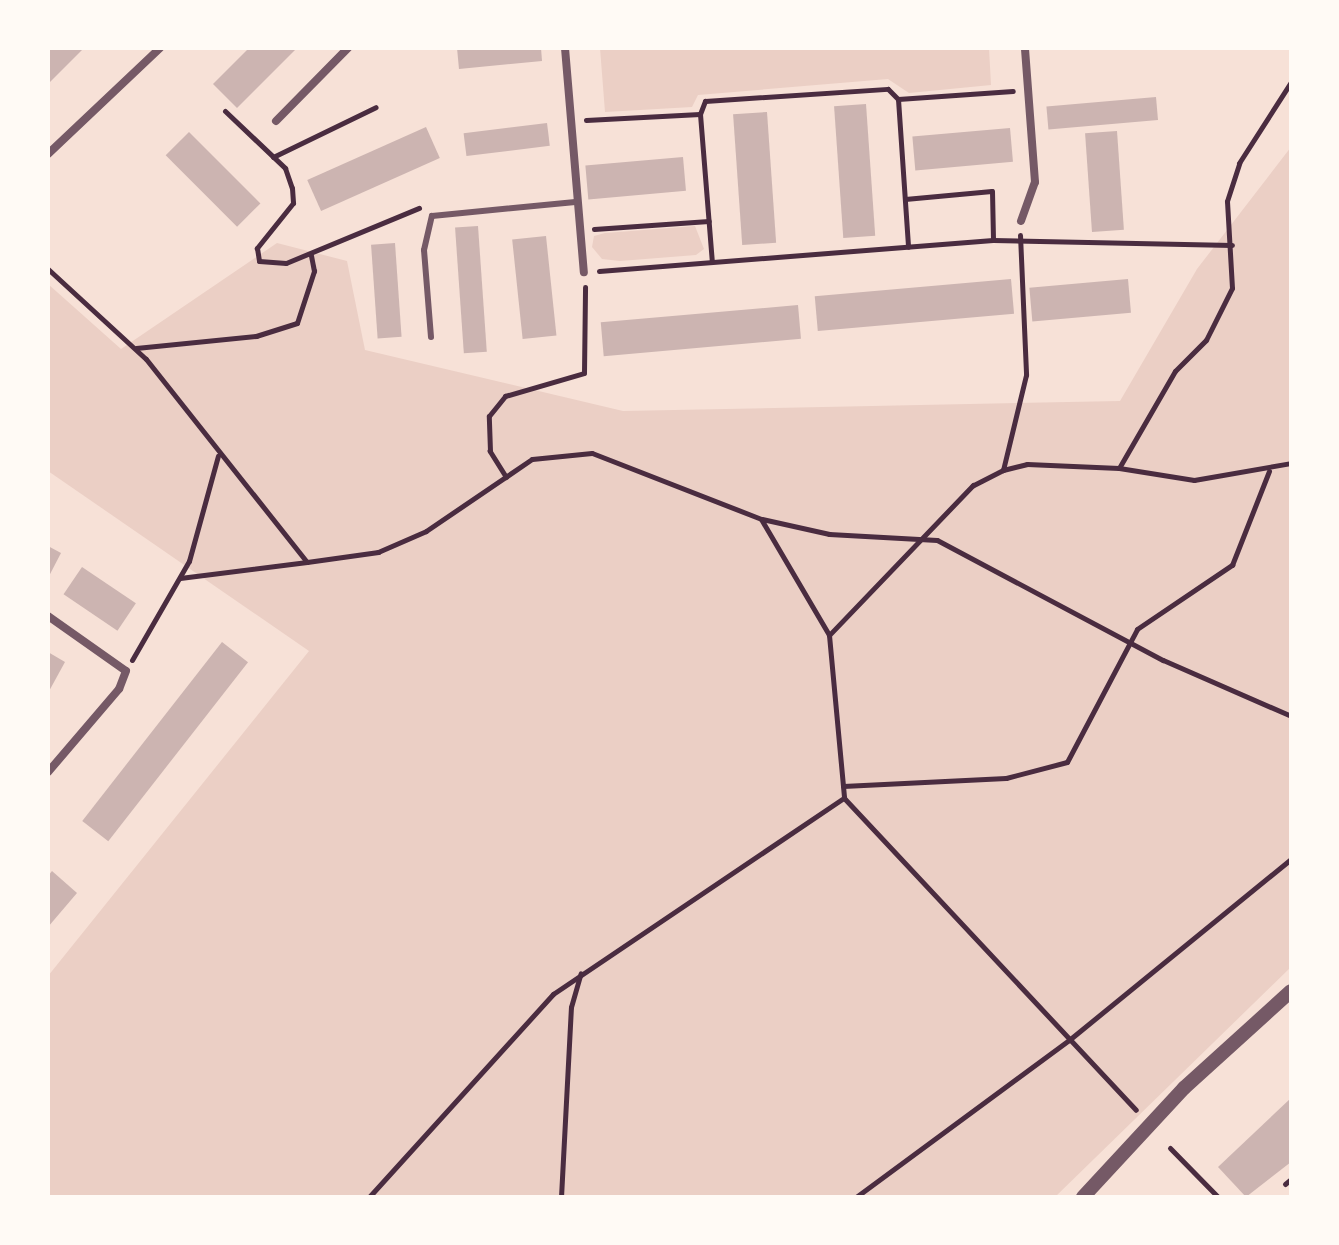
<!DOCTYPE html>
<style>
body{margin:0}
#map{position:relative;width:1339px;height:1245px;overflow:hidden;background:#f7e1d7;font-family:"Titillium Web",sans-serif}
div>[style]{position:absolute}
.green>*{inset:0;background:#ebcfc5}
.building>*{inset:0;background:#ccb4b1;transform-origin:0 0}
.path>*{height:5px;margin:-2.5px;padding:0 2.5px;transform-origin:2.5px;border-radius:2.5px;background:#4a2c40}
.service>*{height:6px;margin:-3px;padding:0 3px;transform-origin:3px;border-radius:3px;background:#755966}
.minor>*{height:8px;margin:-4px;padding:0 4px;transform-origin:4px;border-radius:4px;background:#755966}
.tertiary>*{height:14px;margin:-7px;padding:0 7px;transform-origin:7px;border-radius:7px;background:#755966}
span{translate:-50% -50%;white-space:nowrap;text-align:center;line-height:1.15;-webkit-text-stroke:6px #fffaf5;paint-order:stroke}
.frame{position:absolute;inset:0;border:50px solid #fffaf5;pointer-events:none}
</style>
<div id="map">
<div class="green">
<div style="clip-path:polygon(600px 48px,989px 48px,991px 85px,909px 93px,888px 79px,698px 95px,692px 107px,605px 112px)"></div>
<div style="clip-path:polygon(1291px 147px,1291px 967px,1055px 1197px,48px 1197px,48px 976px,309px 651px,48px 471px,48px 284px,121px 349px,277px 243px,347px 261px,365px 350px,623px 411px,1120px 401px,1197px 269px)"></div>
<div style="clip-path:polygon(695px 226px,704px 249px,696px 255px,620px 261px,602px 259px,592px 247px,594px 236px,605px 233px)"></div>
</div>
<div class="building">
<div style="clip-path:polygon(48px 48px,84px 48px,48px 84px)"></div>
<div style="clip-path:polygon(249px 48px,297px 48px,237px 108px,213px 84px)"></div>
<div style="clip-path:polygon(457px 48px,541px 48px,542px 61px,459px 69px)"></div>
<div style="left:1156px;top:97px;width:23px;height:110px;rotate:85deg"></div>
<div style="left:866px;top:104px;width:132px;height:32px;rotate:86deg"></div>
<div style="left:767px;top:112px;width:131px;height:34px;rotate:86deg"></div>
<div style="left:547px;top:123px;width:23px;height:84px;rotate:83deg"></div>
<div style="left:426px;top:127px;width:34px;height:130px;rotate:66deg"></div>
<div style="left:1010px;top:128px;width:34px;height:98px;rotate:85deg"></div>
<div style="left:1117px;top:131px;width:99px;height:32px;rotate:86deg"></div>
<div style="left:189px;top:132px;width:101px;height:33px;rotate:45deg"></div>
<div style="left:683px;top:157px;width:34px;height:98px;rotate:85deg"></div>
<div style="left:478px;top:226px;width:126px;height:23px;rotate:86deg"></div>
<div style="left:546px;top:236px;width:100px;height:34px;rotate:84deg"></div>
<div style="left:395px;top:243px;width:94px;height:24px;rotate:86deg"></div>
<div style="left:1011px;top:279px;width:35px;height:197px;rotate:85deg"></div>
<div style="left:1128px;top:279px;width:34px;height:99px;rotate:85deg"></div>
<div style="left:798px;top:305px;width:34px;height:198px;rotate:85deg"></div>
<div style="clip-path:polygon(48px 546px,61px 553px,48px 578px)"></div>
<div style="left:82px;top:567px;width:65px;height:33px;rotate:34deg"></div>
<div style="left:222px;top:642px;width:33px;height:227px;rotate:38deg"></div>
<div style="clip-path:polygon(48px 652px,65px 662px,48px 693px)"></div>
<div style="clip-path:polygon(52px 871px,77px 893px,48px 927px,48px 876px)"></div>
<div style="clip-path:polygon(1291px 1098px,1291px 1162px,1246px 1197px,1218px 1167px)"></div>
</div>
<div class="path">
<div style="left:898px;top:99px;width:148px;rotate:86.1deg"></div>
<div style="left:225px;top:111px;width:83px;rotate:43.5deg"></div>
<div style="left:285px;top:168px;width:21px;rotate:71deg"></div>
<div style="left:292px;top:188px;width:15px;rotate:86deg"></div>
<div style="left:293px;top:203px;width:58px;rotate:128.7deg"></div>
<div style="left:257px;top:248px;width:13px;rotate:81deg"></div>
<div style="left:259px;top:261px;width:27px;rotate:4deg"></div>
<div style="left:286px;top:263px;width:144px;rotate:-22.5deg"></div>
<div style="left:700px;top:114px;width:14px;rotate:-69deg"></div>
<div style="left:705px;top:101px;width:183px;rotate:-3.8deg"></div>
<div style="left:888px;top:89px;width:14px;rotate:45deg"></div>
<div style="left:898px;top:99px;width:115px;rotate:-4deg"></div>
<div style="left:586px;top:120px;width:114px;rotate:-3deg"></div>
<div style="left:700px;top:114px;width:148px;rotate:85.4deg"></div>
<div style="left:273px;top:157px;width:114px;rotate:-25.9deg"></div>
<div style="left:905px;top:199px;width:87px;rotate:-5.3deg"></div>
<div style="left:992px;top:191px;width:49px;rotate:88.8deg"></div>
<div style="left:594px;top:229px;width:115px;rotate:-4deg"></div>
<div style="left:1020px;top:235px;width:140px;rotate:87.5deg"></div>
<div style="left:1026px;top:375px;width:98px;rotate:103.6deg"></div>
<div style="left:1003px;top:470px;width:34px;rotate:153deg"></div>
<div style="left:973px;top:485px;width:208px;rotate:133.8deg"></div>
<div style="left:829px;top:635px;width:164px;rotate:84.7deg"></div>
<div style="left:844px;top:798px;width:427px;rotate:46.9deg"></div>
<div style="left:48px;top:269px;width:133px;rotate:42.6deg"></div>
<div style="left:146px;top:359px;width:259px;rotate:51.6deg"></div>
<div style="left:307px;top:562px;width:72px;rotate:-8deg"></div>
<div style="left:378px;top:552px;width:52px;rotate:-23.6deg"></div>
<div style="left:426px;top:531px;width:128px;rotate:-34.2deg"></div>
<div style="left:532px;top:459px;width:60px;rotate:-5.7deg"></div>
<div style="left:592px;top:453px;width:181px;rotate:21.3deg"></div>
<div style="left:761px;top:519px;width:134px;rotate:59.6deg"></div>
<div style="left:599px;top:271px;width:395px;rotate:-4.5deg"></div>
<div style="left:993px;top:240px;width:239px;rotate:1.2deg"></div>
<div style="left:136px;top:348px;width:121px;rotate:-5.7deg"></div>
<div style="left:256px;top:336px;width:43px;rotate:-17.6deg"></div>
<div style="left:297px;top:323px;width:55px;rotate:-71.9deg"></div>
<div style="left:314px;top:271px;width:16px;rotate:-101deg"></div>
<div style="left:1119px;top:468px;width:112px;rotate:-60deg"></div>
<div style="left:1175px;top:371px;width:44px;rotate:-45deg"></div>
<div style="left:1206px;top:340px;width:58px;rotate:-63.4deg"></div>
<div style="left:1232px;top:288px;width:87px;rotate:-93.3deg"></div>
<div style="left:1227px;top:201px;width:40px;rotate:-72deg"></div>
<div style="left:1239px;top:163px;width:96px;rotate:-57.3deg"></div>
<div style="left:1003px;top:470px;width:25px;rotate:-14deg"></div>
<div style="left:1027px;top:464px;width:92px;rotate:2.5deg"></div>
<div style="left:1119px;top:468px;width:76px;rotate:9.1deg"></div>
<div style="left:1194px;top:480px;width:98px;rotate:-9.9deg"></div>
<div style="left:506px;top:477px;width:31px;rotate:-122deg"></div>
<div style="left:490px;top:451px;width:35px;rotate:-92deg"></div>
<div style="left:489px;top:416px;width:26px;rotate:-51deg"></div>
<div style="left:505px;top:396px;width:82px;rotate:-16.2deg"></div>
<div style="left:584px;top:373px;width:86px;rotate:-89.3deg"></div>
<div style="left:762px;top:519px;width:69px;rotate:12.6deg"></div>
<div style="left:829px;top:534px;width:108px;rotate:3.2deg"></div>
<div style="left:937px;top:540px;width:256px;rotate:28deg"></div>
<div style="left:1163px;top:660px;width:140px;rotate:23.6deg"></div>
<div style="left:180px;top:578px;width:128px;rotate:-7.2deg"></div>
<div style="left:132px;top:660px;width:114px;rotate:-60.1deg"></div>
<div style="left:189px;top:561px;width:109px;rotate:-74.6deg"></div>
<div style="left:843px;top:786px;width:163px;rotate:-2.8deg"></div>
<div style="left:1006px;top:778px;width:63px;rotate:-14.7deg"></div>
<div style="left:1067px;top:762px;width:150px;rotate:-62.2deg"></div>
<div style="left:1137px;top:629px;width:115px;rotate:-34deg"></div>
<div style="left:1232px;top:565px;width:101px;rotate:-68.5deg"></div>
<div style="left:1170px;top:1148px;width:69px;rotate:45.6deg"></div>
<div style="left:1285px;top:1184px;width:8px;rotate:-40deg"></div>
<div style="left:369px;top:1197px;width:274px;rotate:-47.8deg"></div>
<div style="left:553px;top:994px;width:351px;rotate:-34deg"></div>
<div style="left:561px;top:1197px;width:190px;rotate:-87deg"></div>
<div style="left:571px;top:1007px;width:35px;rotate:-74deg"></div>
<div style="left:856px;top:1197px;width:265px;rotate:-36.4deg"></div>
<div style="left:1069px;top:1040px;width:286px;rotate:-39.2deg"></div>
</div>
<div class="service">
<div style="left:431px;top:337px;width:87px;rotate:-94.6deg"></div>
<div style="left:424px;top:250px;width:35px;rotate:-77deg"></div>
<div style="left:432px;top:216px;width:144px;rotate:-5.6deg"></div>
</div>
<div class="minor">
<div style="left:565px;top:48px;width:225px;rotate:85.2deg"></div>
<div style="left:276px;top:121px;width:103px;rotate:-45.4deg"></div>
<div style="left:48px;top:154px;width:154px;rotate:-43.4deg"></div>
<div style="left:1021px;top:221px;width:41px;rotate:-70.3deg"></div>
<div style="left:1035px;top:182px;width:134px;rotate:-94.3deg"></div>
<div style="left:48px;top:616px;width:95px;rotate:35.2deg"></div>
<div style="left:126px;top:671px;width:19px;rotate:111deg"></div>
<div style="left:119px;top:689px;width:109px;rotate:130.5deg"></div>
</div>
<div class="tertiary">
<div style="left:1083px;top:1197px;width:149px;rotate:-47.2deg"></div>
<div style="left:1184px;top:1088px;width:144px;rotate:-42.2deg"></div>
</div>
<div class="frame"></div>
</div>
